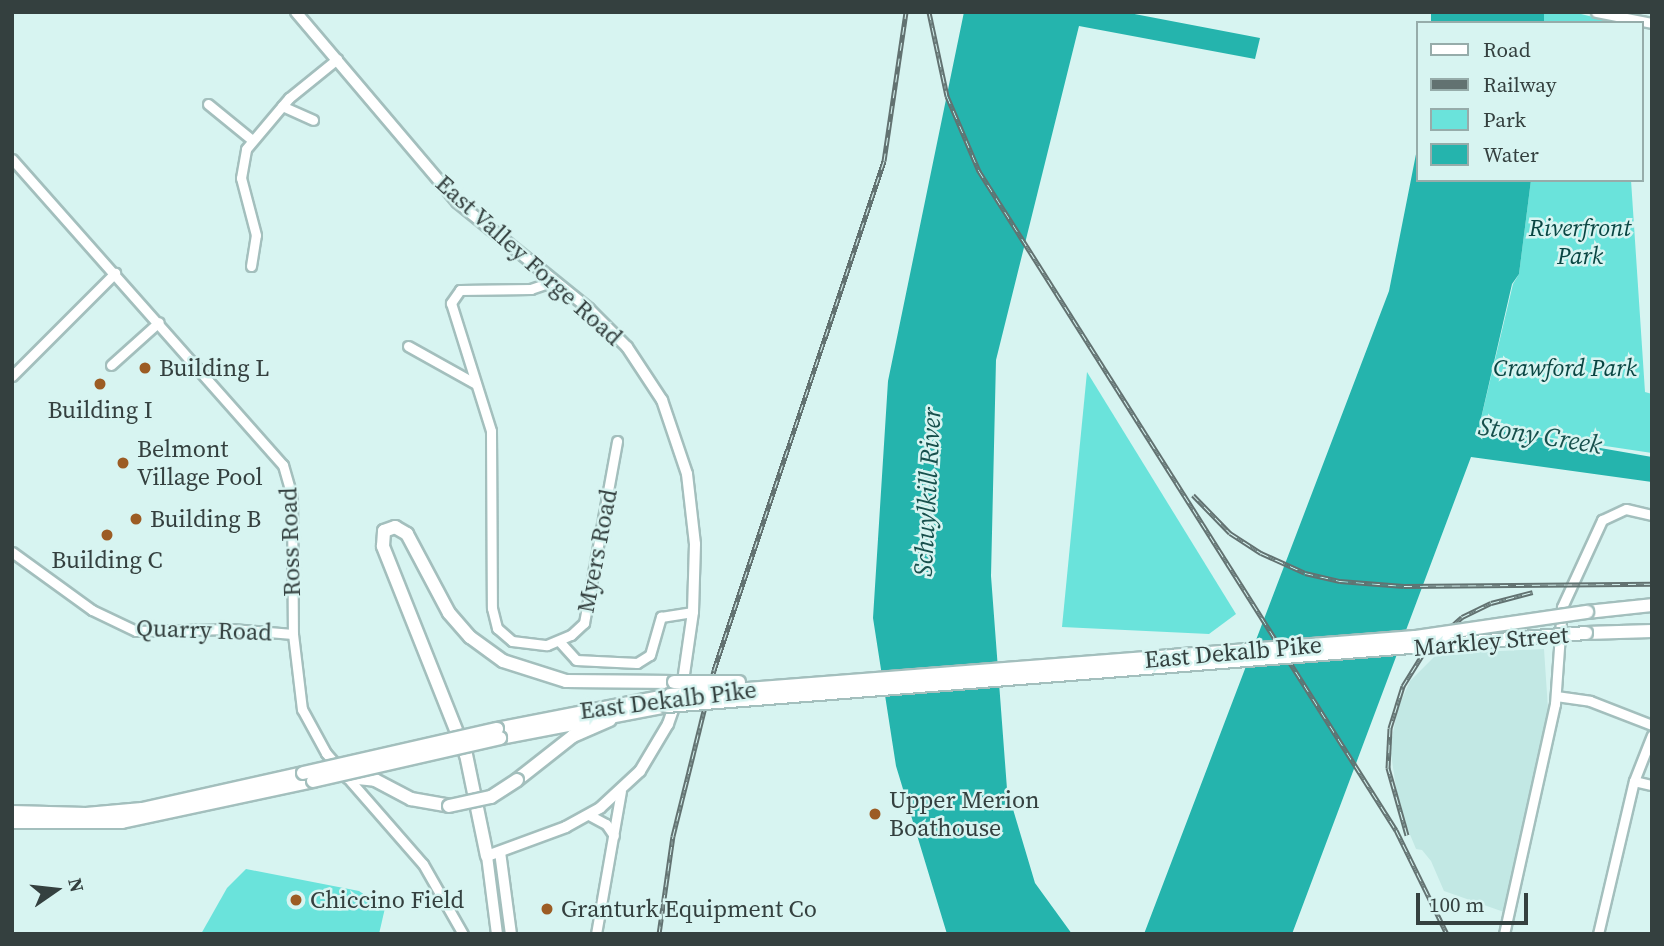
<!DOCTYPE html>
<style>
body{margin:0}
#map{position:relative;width:1664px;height:946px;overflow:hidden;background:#d7f4f1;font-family:"Source Serif 4",serif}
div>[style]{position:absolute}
.built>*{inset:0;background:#c2e8e4}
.green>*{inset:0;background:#6ae3db}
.water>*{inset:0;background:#25b4ad;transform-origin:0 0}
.roads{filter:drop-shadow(2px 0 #a3bfbd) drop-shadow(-2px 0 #a3bfbd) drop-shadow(0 2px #a3bfbd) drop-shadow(0 -2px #a3bfbd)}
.minor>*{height:9px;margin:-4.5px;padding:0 4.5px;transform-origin:4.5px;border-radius:4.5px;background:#fff}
.major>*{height:10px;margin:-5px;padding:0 5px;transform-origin:5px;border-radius:5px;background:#fff}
.highway>*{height:12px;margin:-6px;padding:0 6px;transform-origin:6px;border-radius:6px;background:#fff}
.rail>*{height:5px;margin-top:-2.5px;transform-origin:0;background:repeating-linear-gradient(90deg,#d7f4f1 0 8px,#627271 0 16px);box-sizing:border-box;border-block:2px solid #627271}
.bridges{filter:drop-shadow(2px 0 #a3bfbd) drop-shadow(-2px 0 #a3bfbd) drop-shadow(0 2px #a3bfbd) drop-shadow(0 -2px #a3bfbd)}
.highway-bridge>*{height:12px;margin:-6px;padding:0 6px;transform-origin:6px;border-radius:6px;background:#fff}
.dots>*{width:19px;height:19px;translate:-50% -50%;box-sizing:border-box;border:4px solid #d7f4f1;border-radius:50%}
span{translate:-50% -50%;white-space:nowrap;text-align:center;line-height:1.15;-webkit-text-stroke:5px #d7f4f1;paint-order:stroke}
.park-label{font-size:24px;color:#094542;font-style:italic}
.street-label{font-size:24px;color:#34403f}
.poi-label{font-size:24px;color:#34403f}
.left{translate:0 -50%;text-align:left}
.water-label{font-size:26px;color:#17504c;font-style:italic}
.frame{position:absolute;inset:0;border:14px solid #34403f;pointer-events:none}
.legend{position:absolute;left:1416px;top:21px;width:228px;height:161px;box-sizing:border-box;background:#d7f4f1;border:2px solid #96acaa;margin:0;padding:9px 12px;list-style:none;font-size:21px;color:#34403f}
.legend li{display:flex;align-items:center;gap:14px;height:35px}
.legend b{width:35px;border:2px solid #96acaa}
.north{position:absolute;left:21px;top:855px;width:70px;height:70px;-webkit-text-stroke:5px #d7f4f1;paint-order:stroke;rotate:76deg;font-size:19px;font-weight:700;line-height:28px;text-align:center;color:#34403f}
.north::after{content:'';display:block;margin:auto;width:24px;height:32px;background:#34403f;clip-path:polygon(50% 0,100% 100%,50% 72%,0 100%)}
.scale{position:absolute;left:1416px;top:893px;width:112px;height:32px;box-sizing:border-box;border:4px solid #34403f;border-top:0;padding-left:9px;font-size:21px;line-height:24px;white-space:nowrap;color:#34403f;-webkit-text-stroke:5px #d7f4f1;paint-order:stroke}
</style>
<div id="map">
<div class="built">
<div style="clip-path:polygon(1544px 649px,1548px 709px,1504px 912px,1444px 891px,1431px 861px,1422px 850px,1416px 849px,1399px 808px,1390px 747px,1398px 708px,1410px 681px,1437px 654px)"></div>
</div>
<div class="green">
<div style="clip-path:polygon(1544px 12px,1573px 12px,1617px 23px,1543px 23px)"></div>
<div style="clip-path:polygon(1531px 180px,1631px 180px,1645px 392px,1652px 394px,1652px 453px,1479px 427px,1513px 284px,1519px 274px)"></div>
<div style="clip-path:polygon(1087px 372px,1236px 614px,1209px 634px,1062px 627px)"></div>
<div style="clip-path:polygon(246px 869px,359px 891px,385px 908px,379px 934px,201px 934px,227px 888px)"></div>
</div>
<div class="water">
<div style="clip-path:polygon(964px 12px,1124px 12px,1260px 38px,1255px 59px,1079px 26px,996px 360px,991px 576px,1007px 789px,1035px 883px,1072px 934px,947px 934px,896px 766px,873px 618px,888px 381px)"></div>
<div style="left:1431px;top:12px;width:113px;height:11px"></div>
<div style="clip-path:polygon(1417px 149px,1417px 180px,1531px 180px,1519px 274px,1512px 284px,1479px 427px,1652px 457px,1652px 482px,1471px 457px,1292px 934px,1144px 934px,1389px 291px)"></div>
</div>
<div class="roads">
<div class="minor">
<div style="left:1596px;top:12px;width:57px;rotate:11.1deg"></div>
<div style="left:208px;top:104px;width:57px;rotate:39.3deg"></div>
<div style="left:282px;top:106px;width:34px;rotate:24deg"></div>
<div style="left:12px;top:159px;width:409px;rotate:48.5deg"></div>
<div style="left:283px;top:465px;width:33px;rotate:74deg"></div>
<div style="left:292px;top:497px;width:137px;rotate:89.6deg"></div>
<div style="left:293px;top:634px;width:76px;rotate:83.2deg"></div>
<div style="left:302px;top:709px;width:50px;rotate:61.4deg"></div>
<div style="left:326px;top:753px;width:147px;rotate:48.9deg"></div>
<div style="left:423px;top:864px;width:81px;rotate:60.3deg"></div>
<div style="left:251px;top:266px;width:31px;rotate:-81deg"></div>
<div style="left:256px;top:235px;width:59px;rotate:-104.7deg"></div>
<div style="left:241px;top:178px;width:29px;rotate:-80deg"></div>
<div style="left:246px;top:149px;width:67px;rotate:-49.9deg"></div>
<div style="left:289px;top:98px;width:62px;rotate:-39.1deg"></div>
<div style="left:554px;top:281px;width:24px;rotate:161deg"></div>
<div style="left:531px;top:289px;width:71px;rotate:179.2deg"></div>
<div style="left:460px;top:290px;width:16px;rotate:125deg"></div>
<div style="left:451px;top:303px;width:134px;rotate:72.6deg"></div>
<div style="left:491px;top:431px;width:177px;rotate:89.7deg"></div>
<div style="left:492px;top:608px;width:21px;rotate:76deg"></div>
<div style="left:497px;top:628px;width:20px;rotate:41deg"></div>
<div style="left:512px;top:641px;width:35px;rotate:7deg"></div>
<div style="left:547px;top:645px;width:26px;rotate:-23deg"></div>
<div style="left:571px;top:635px;width:18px;rotate:-43deg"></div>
<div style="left:584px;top:623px;width:185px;rotate:-79.7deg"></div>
<div style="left:408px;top:346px;width:78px;rotate:29.2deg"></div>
<div style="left:111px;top:365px;width:64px;rotate:-41.9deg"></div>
<div style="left:12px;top:376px;width:146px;rotate:-45deg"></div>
<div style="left:12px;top:552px;width:99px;rotate:35.9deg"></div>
<div style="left:92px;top:610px;width:49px;rotate:25.5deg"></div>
<div style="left:136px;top:631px;width:95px;rotate:-1.2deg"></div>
<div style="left:231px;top:629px;width:62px;rotate:4.6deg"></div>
<div style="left:559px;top:641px;width:25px;rotate:48deg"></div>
<div style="left:576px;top:660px;width:61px;rotate:2.8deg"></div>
<div style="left:637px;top:663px;width:15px;rotate:-32deg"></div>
<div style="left:650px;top:655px;width:40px;rotate:-74deg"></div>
<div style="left:661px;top:617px;width:32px;rotate:-9deg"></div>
<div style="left:1556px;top:696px;width:34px;rotate:8deg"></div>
<div style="left:1590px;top:701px;width:66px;rotate:21.2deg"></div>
<div style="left:1634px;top:781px;width:18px;rotate:13deg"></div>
<div style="left:589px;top:815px;width:19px;rotate:28deg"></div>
<div style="left:606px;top:824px;width:14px;rotate:56deg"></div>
<div style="left:596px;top:934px;width:145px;rotate:-80.1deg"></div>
<div style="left:1504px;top:934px;width:236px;rotate:-77.5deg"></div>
<div style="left:1555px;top:704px;width:97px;rotate:-85.9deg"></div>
<div style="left:1562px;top:607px;width:96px;rotate:-65.3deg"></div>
<div style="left:1602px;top:520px;width:26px;rotate:-25deg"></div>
<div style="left:1626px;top:509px;width:27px;rotate:13deg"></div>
<div style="left:1598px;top:934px;width:157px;rotate:-76.8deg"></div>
<div style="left:1634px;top:781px;width:49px;rotate:-68.6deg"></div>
</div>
<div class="major">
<div style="left:296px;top:12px;width:249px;rotate:49.7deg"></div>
<div style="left:457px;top:202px;width:170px;rotate:39deg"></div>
<div style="left:589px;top:309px;width:54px;rotate:45deg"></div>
<div style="left:627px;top:347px;width:64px;rotate:56.6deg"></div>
<div style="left:662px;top:400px;width:78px;rotate:71.3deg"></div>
<div style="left:687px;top:474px;width:70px;rotate:83.5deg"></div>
<div style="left:695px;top:544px;width:68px;rotate:91.7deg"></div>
<div style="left:693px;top:612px;width:70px;rotate:98.2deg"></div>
<div style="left:683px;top:681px;width:46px;rotate:109.2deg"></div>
<div style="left:668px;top:724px;width:55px;rotate:120.8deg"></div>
<div style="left:640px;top:771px;width:54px;rotate:137.2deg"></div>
<div style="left:600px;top:808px;width:39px;rotate:151deg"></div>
<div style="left:566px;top:827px;width:84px;rotate:159.8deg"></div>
<div style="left:487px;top:856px;width:79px;rotate:82.7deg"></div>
<div style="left:500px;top:852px;width:83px;rotate:82.4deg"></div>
</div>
<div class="highway">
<div style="left:1587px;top:612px;width:65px;rotate:-6.1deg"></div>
<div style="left:1586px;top:633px;width:66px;rotate:-1.7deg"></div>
<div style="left:497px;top:729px;width:176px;rotate:-11.1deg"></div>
<div style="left:500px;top:738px;width:170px;rotate:-10.8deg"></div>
<div style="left:348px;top:777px;width:27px;rotate:6deg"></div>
<div style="left:375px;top:780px;width:41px;rotate:27.8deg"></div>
<div style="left:411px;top:799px;width:39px;rotate:10deg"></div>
<div style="left:517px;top:780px;width:71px;rotate:-38.2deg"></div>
<div style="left:573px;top:736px;width:40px;rotate:-23.4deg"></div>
<div style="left:12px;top:812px;width:74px;rotate:1.5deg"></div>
<div style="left:86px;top:814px;width:56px;rotate:-5.1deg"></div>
<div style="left:142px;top:809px;width:165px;rotate:-12.6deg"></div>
<div style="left:12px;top:822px;width:110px"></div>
<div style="left:122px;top:822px;width:195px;rotate:-12.1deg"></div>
<div style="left:487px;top:856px;width:103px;rotate:-101.7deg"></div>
<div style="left:466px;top:755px;width:225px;rotate:-111.7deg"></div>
<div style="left:383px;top:546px;width:15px;rotate:-86deg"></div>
<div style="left:384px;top:531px;width:12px;rotate:-20deg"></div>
<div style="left:395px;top:527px;width:14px;rotate:30deg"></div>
<div style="left:407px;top:534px;width:89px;rotate:62deg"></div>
<div style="left:449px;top:613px;width:32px;rotate:49deg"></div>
<div style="left:470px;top:637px;width:41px;rotate:36deg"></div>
<div style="left:503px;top:661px;width:66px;rotate:17.6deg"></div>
<div style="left:566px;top:681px;width:108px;rotate:0.5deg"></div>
</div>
</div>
<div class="rail">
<div style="left:929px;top:12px;width:86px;rotate:77.9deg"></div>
<div style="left:947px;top:96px;width:82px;rotate:66.9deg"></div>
<div style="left:979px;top:171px;width:780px;rotate:57.68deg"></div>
<div style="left:1396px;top:830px;width:116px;rotate:63.9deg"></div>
<div style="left:1193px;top:495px;width:53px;rotate:45.8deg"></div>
<div style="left:1230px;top:533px;width:37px;rotate:33deg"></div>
<div style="left:1261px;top:553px;width:48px;rotate:24.4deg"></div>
<div style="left:1305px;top:573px;width:36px;rotate:13deg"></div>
<div style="left:1340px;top:581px;width:64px;rotate:4.5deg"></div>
<div style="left:1404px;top:586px;width:248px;rotate:-0.5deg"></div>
<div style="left:1407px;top:835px;width:70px;rotate:-105.8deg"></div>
<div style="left:1388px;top:768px;width:40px;rotate:-87.1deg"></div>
<div style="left:1390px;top:728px;width:44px;rotate:-72.8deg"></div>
<div style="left:1403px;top:686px;width:44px;rotate:-58.1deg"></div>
<div style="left:1426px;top:649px;width:48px;rotate:-41.6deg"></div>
<div style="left:1462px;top:617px;width:32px;rotate:-26deg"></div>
<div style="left:1491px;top:603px;width:43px;rotate:-14.7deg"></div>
<div style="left:659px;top:934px;width:99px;rotate:-81.9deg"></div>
<div style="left:673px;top:836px;width:171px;rotate:-76.1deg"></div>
<div style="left:714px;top:670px;width:537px;rotate:-71.53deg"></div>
<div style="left:884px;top:161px;width:151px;rotate:-81.6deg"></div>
</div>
<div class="bridges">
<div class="highway-bridge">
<div style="left:674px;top:682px;width:65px"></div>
<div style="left:670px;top:695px;width:747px;rotate:-4.45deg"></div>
<div style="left:1415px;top:637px;width:174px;rotate:-8.3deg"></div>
<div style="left:667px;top:706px;width:922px;rotate:-4.54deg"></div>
<div style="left:303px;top:773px;width:199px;rotate:-12.8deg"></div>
<div style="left:313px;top:781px;width:192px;rotate:-12.9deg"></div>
<div style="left:449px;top:806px;width:43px;rotate:-12.1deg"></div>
<div style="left:491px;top:797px;width:31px;rotate:-33deg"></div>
</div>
</div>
<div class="dots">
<div style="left:145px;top:368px;background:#9c5c24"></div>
<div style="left:100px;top:384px;background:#9c5c24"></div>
<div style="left:123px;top:463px;background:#9c5c24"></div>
<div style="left:136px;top:519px;background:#9c5c24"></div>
<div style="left:107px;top:535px;background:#9c5c24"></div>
<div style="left:875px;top:814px;background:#9c5c24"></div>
<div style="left:296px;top:900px;background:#9c5c24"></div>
<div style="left:547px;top:909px;background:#9c5c24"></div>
</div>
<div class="park-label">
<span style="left:1580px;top:242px">Riverfront<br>Park</span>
<span style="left:1565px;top:368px">Crawford Park</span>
</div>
<div class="street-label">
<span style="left:529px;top:260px;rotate:42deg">East Valley Forge Road</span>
<span style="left:290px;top:542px;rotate:-92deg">Ross Road</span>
<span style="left:597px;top:551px;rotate:-79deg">Myers Road</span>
<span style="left:204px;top:630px;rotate:2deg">Quarry Road</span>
<span style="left:1491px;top:641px;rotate:-5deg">Markley Street</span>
<span style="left:1233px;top:652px;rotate:-5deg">East Dekalb Pike</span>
<span style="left:668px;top:700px;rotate:-7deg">East Dekalb Pike</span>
</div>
<div class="poi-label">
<span class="left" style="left:159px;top:368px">Building L</span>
<span style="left:100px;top:410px">Building I</span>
<span class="left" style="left:137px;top:463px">Belmont<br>Village Pool</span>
<span class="left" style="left:150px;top:519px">Building B</span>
<span style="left:107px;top:560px">Building C</span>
<span class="left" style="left:889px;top:814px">Upper Merion<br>Boathouse</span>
<span class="left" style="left:310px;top:900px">Chiccino Field</span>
<span class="left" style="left:561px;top:909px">Granturk Equipment Co</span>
</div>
<div class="water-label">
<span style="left:1540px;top:436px;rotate:9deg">Stony Creek</span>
<span style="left:928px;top:492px;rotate:-87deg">Schuylkill River</span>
</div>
<div class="frame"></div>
<ul class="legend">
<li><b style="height:9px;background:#fff"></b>Road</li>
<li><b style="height:9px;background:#627271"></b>Railway</li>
<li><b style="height:19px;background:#6ae3db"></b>Park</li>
<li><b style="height:19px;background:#25b4ad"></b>Water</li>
</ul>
<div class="north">N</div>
<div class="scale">100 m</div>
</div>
